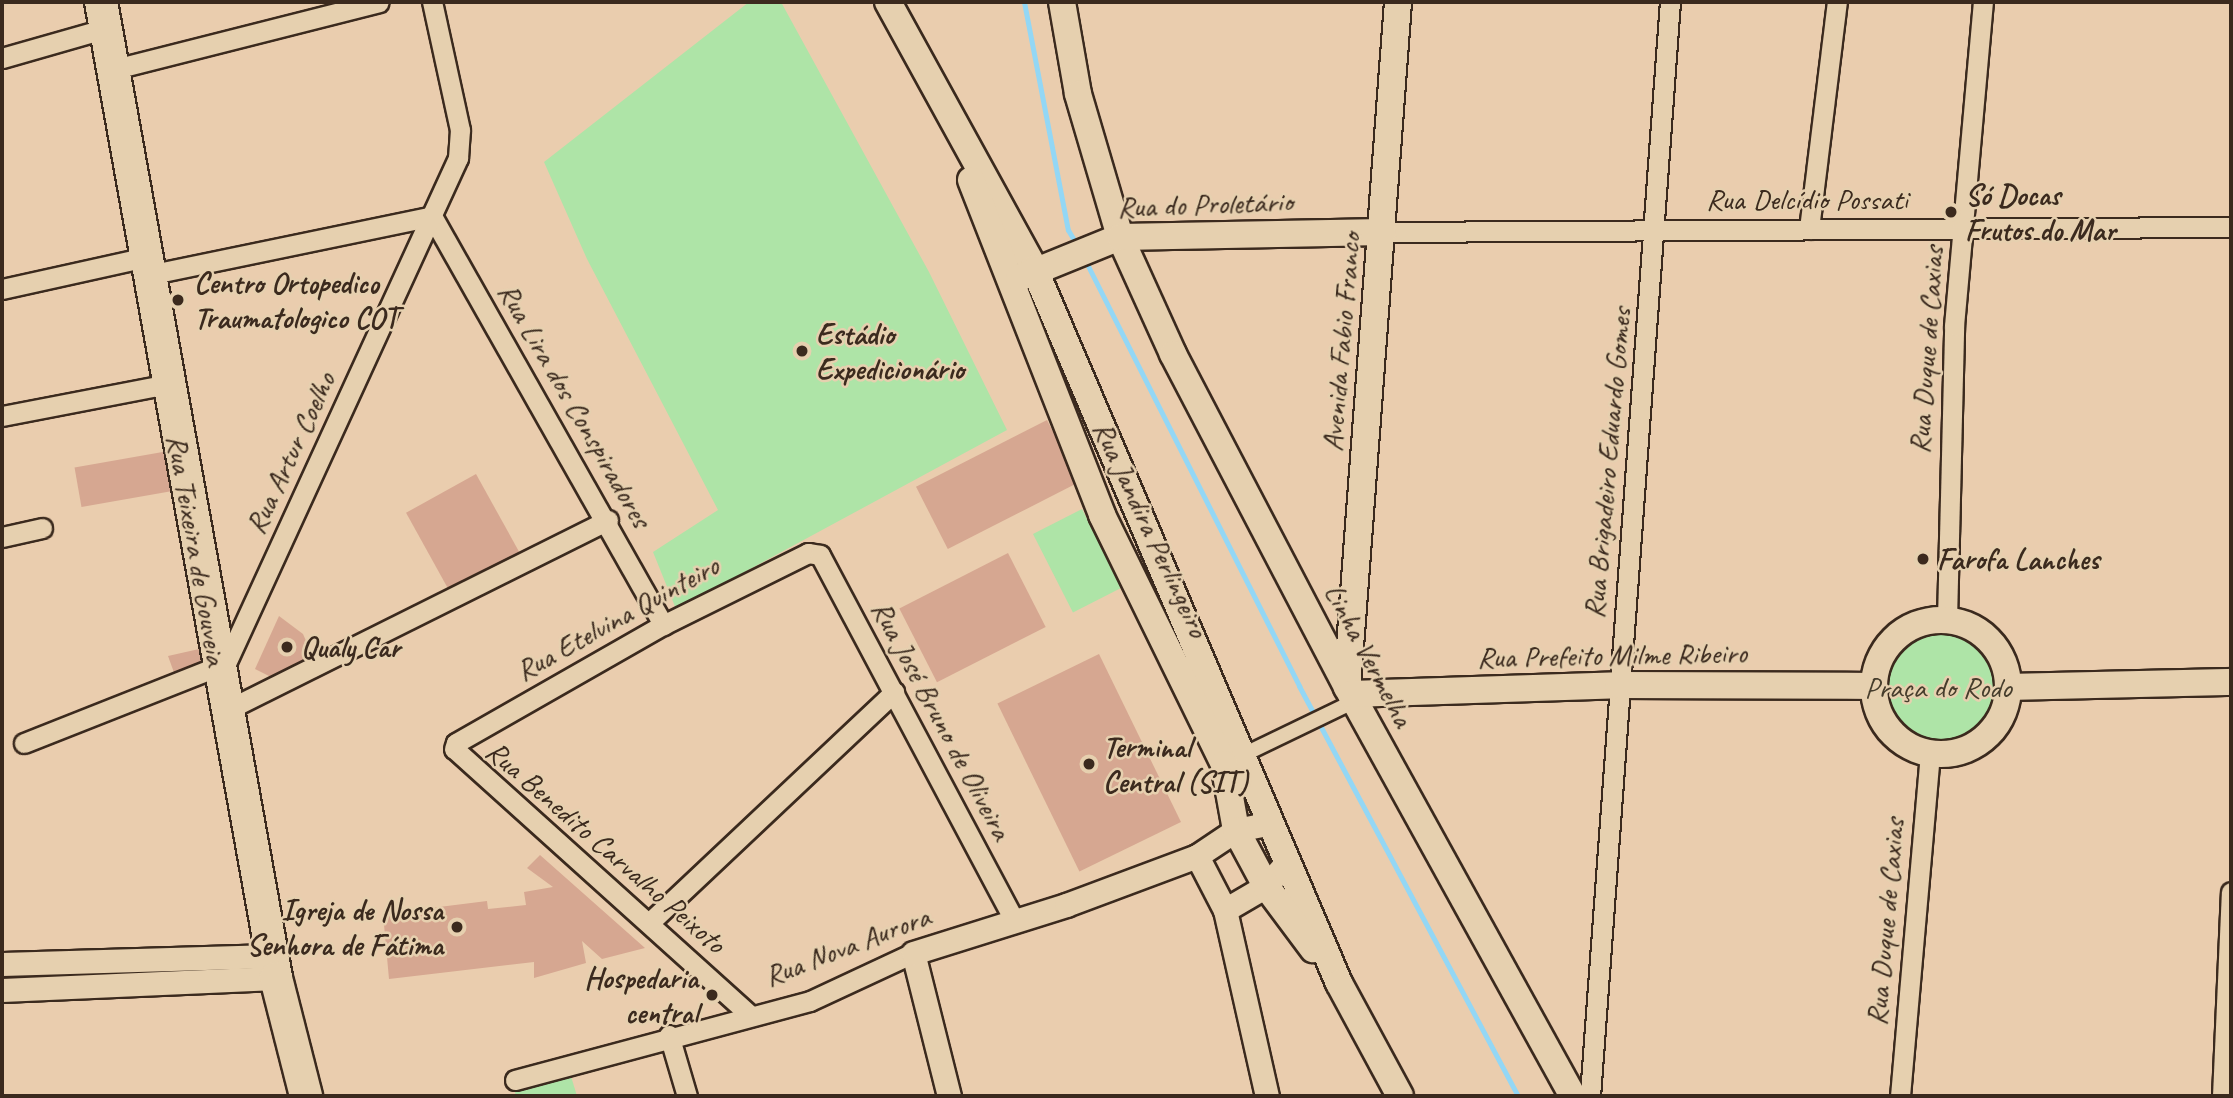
<!DOCTYPE html>
<meta charset="utf-8">
<style>
body{margin:0}
#map{position:relative;width:2233px;height:1098px;overflow:hidden;background:#eacdae;font-family:Caveat,sans-serif}
div>[style]{position:absolute}
.green>*{inset:0;background:#aee4a7;transform-origin:0 0}
.round{border-radius:50%}
.stream>*{height:5px;margin:-2.5px;padding:0 2.5px;transform-origin:2.5px;border-radius:2.5px;background:#93d7f5}
.building>*{inset:0;background:#d6a791;transform-origin:0 0}
.roads{filter:drop-shadow(2px 0 #3b2a1e) drop-shadow(-2px 0 #3b2a1e) drop-shadow(0 2px #3b2a1e) drop-shadow(0 -2px #3b2a1e)}
.pedestrian>*{height:14px;margin:-7px;padding:0 7px;transform-origin:7px;border-radius:7px;background:#e6d0af}
.minor>*{height:19px;margin:-9.5px;padding:0 9.5px;transform-origin:9.5px;border-radius:9.5px;background:#e6d0af}
.tertiary>*{height:23px;margin:-11.5px;padding:0 11.5px;transform-origin:11.5px;border-radius:11.5px;background:#e6d0af}
.secondary>*{height:26px;margin:-13px;padding:0 13px;transform-origin:13px;border-radius:13px;background:#e6d0af}
.secondary>.ring{margin:-13px;padding:0;box-sizing:content-box;background:none;border:26px solid #e6d0af;border-radius:50%}
.trunk>*{height:32px;margin:-16px;padding:0 16px;transform-origin:16px;border-radius:16px;background:#e6d0af}
.dots>*{width:19px;height:19px;translate:-50% -50%;box-sizing:border-box;border:4px solid #e6d0af;border-radius:50%}
span{translate:-50% -50%;white-space:nowrap;text-align:center;line-height:1.15;-webkit-text-stroke:5px #e6d0af;paint-order:stroke}
.poi-label{font-size:30px;color:#3b2a1e;font-weight:700}
.left{translate:0 -50%;text-align:left}
.right{translate:-100% -50%;text-align:right}
.street-label{font-size:30px;color:#3b2a1e}
.park-label{font-size:30px;color:#463d2c}
.frame{position:absolute;inset:0;border:4px solid #3b2a1e;pointer-events:none}
</style>
<div id="map">
<div class="green">
<div style="clip-path:polygon(749px 2px,781px 2px,929px 272px,1007px 430px,676px 609px,653px 552px,718px 510px,587px 259px,544px 162px)"></div>
<div style="left:1082px;top:509px;width:88px;height:55px;rotate:63deg"></div>
<div class="round" style="left:1880px;top:629px;width:116px;height:116px"></div>
<div style="clip-path:polygon(570px 1073px,577px 1096px,516px 1096px,514px 1089px)"></div>
</div>
<div class="stream">
<div style="left:1024px;top:2px;width:232px;rotate:79.1deg"></div>
<div style="left:1068px;top:230px;width:17px;rotate:59deg"></div>
<div style="left:1085px;top:260px;width:477px;rotate:63.3deg"></div>
<div style="left:1299px;top:686px;width:465px;rotate:61.9deg"></div>
</div>
<div class="building">
<div style="left:1047px;top:420px;width:70px;height:147px;rotate:63deg"></div>
<div style="left:174px;top:450px;width:40px;height:101px;rotate:80deg"></div>
<div style="left:476px;top:474px;width:92px;height:80px;rotate:61deg"></div>
<div style="left:1008px;top:553px;width:83px;height:122px;rotate:63deg"></div>
<div style="clip-path:polygon(279px 616px,303px 634px,315px 661px,279px 681px,255px 669px)"></div>
<div style="clip-path:polygon(208px 647px,211px 666px,176px 678px,168px 656px)"></div>
<div style="left:1099px;top:654px;width:187px;height:113px;rotate:64deg"></div>
<div style="clip-path:polygon(540px 855px,645px 948px,602px 959px,582px 941px,586px 963px,534px 978px,534px 962px,389px 979px,383px 914px,487px 901px,488px 909px,526px 905px,524px 892px,553px 887px,527px 868px)"></div>
</div>
<div class="roads">
<div class="pedestrian">
<div style="left:1241px;top:756px;width:127px;rotate:-25.8deg"></div>
</div>
<div class="minor">
<div style="left:2px;top:58px;width:106px;rotate:-15.9deg"></div>
<div style="left:111px;top:70px;width:276px;rotate:-14.2deg"></div>
<div style="left:432px;top:216px;width:470px;rotate:60.5deg"></div>
<div style="left:1809px;top:229px;width:229px;rotate:-83deg"></div>
<div style="left:1383px;top:232px;width:848px;rotate:-0.34deg"></div>
<div style="left:148px;top:275px;width:290px;rotate:-11.7deg"></div>
<div style="left:2px;top:289px;width:148px;rotate:-12.5deg"></div>
<div style="left:2px;top:416px;width:169px;rotate:-10.9deg"></div>
<div style="left:2px;top:537px;width:41px;rotate:-12.7deg"></div>
<div style="left:1947px;top:620px;width:294px;rotate:-88.6deg"></div>
<div style="left:1954px;top:326px;width:325px;rotate:-84.9deg"></div>
<div style="left:222px;top:672px;width:566px;rotate:-65.34deg"></div>
<div style="left:458px;top:158px;width:28px;rotate:-86deg"></div>
<div style="left:460px;top:130px;width:131px;rotate:-102.3deg"></div>
<div style="left:225px;top:711px;width:428px;rotate:-26.5deg"></div>
<div style="left:24px;top:743px;width:209px;rotate:-21.6deg"></div>
<div style="left:649px;top:923px;width:337px;rotate:-43.3deg"></div>
<div style="left:751px;top:1016px;width:399px;rotate:-138deg"></div>
<div style="left:454px;top:749px;width:6px;rotate:-72deg"></div>
<div style="left:456px;top:743px;width:238px;rotate:-29.7deg"></div>
<div style="left:663px;top:625px;width:162px;rotate:-26.4deg"></div>
<div style="left:808px;top:553px;width:12px;rotate:9deg"></div>
<div style="left:820px;top:555px;width:411px;rotate:62deg"></div>
<div style="left:669px;top:1035px;width:64px;rotate:73.6deg"></div>
<div style="left:515px;top:1080px;width:305px;rotate:-15deg"></div>
<div style="left:810px;top:1001px;width:114px;rotate:-25deg"></div>
<div style="left:1590px;top:1096px;width:1097px;rotate:-85.82deg"></div>
<div style="left:1900px;top:1096px;width:344px;rotate:-85deg"></div>
<div style="left:2222px;top:1096px;width:204px;rotate:-87.5deg"></div>
</div>
<div class="tertiary">
<div style="left:1197px;top:856px;width:61px;rotate:62.6deg"></div>
<div style="left:1225px;top:910px;width:191px;rotate:77.3deg"></div>
<div style="left:1225px;top:910px;width:48px;rotate:-30.3deg"></div>
<div style="left:1266px;top:886px;width:32px;rotate:-49deg"></div>
<div style="left:2px;top:964px;width:270px;rotate:-1.7deg"></div>
<div style="left:2px;top:990px;width:274px;rotate:-2.5deg"></div>
<div style="left:949px;top:1096px;width:147px;rotate:-104.1deg"></div>
<div style="left:913px;top:953px;width:160px;rotate:-17.4deg"></div>
<div style="left:1066px;top:905px;width:140px;rotate:-20.5deg"></div>
<div style="left:1197px;top:856px;width:47px;rotate:-33.7deg"></div>
<div style="left:1236px;top:830px;width:36px;rotate:-11deg"></div>
</div>
<div class="secondary">
<div style="left:888px;top:2px;width:303px;rotate:61.2deg"></div>
<div style="left:1034px;top:268px;width:777px;rotate:66.9deg"></div>
<div style="left:1339px;top:983px;width:128px;rotate:61.6deg"></div>
<div style="left:1062px;top:2px;width:93px;rotate:80.1deg"></div>
<div style="left:1078px;top:94px;width:149px;rotate:73.6deg"></div>
<div style="left:1120px;top:237px;width:128px;rotate:65.6deg"></div>
<div style="left:1173px;top:354px;width:376px;rotate:62.4deg"></div>
<div style="left:1347px;top:687px;width:467px;rotate:61.1deg"></div>
<div style="left:971px;top:180px;width:360px;rotate:68.6deg"></div>
<div style="left:1102px;top:515px;width:277px;rotate:63.9deg"></div>
<div style="left:1224px;top:764px;width:67px;rotate:79.7deg"></div>
<div style="left:1236px;top:830px;width:64px;rotate:61.8deg"></div>
<div style="left:1266px;top:886px;width:79px;rotate:53.3deg"></div>
<div style="left:1019px;top:278px;width:109px;rotate:-22.1deg"></div>
<div style="left:1120px;top:237px;width:263px;rotate:-1.1deg"></div>
<div class="ring" style="left:1874px;top:620px;width:108px;height:108px"></div>
<div style="left:1347px;top:687px;width:687px;rotate:-85.74deg"></div>
<div style="left:2009px;top:687px;width:222px;rotate:-1.3deg"></div>
<div style="left:1351px;top:694px;width:267px;rotate:-1.9deg"></div>
<div style="left:1618px;top:685px;width:256px;rotate:0.2deg"></div>
</div>
<div class="trunk">
<div style="left:101px;top:2px;width:992px;rotate:79.83deg"></div>
<div style="left:276px;top:978px;width:122px;rotate:75.7deg"></div>
</div>
</div>
<div class="dots">
<div style="left:1951px;top:212px;background:#3b2a1e"></div>
<div style="left:178px;top:300px;background:#3b2a1e"></div>
<div style="left:802px;top:351px;background:#3b2a1e"></div>
<div style="left:1923px;top:559px;background:#3b2a1e"></div>
<div style="left:287px;top:647px;background:#3b2a1e"></div>
<div style="left:1089px;top:764px;background:#3b2a1e"></div>
<div style="left:457px;top:927px;background:#3b2a1e"></div>
<div style="left:712px;top:995px;background:#3b2a1e"></div>
</div>
<div class="poi-label">
<span class="left" style="left:1965px;top:212px">Só Docas<br>Frutos do Mar</span>
<span class="left" style="left:194px;top:300px">Centro Ortopedico<br>Traumatologico COT</span>
<span class="left" style="left:816px;top:351px">Estádio<br>Expedicionário</span>
<span class="left" style="left:1937px;top:559px">Farofa Lanches</span>
<span class="left" style="left:301px;top:647px">Qualy Car</span>
<span class="left" style="left:1103px;top:764px">Terminal<br>Central (SIT)</span>
<span class="right" style="left:443px;top:927px">Igreja de Nossa<br>Senhora de Fátima</span>
<span class="right" style="left:698px;top:995px">Hospedaria<br>central</span>
</div>
<div class="street-label">
<span style="left:1807px;top:199px">Rua Delcídio Possati</span>
<span style="left:1205px;top:204px;rotate:-2deg">Rua do Proletário</span>
<span style="left:1341px;top:342px;rotate:-85deg">Avenida Fabio Franco</span>
<span style="left:1926px;top:350px;rotate:-86deg">Rua Duque de Caxias</span>
<span style="left:575px;top:405px;rotate:60deg">Rua Lira dos Conspiradores</span>
<span style="left:290px;top:453px;rotate:-65deg">Rua Artur Coelho</span>
<span style="left:1607px;top:463px;rotate:-85deg">Rua Brigadeiro Eduardo Gomes</span>
<span style="left:1151px;top:529px;rotate:65deg">Rua Jandira Perlingeiro</span>
<span style="left:197px;top:550px;rotate:80deg">Rua Teixeira de Gouveia</span>
<span style="left:617px;top:618px;rotate:-29deg">Rua Etelvina Quinteiro</span>
<span style="left:1369px;top:655px;rotate:62deg">Linha Vermelha</span>
<span style="left:1612px;top:655px;rotate:-1deg">Rua Prefeito Milme Ribeiro</span>
<span style="left:942px;top:720px;rotate:62deg">Rua José Bruno de Oliveira</span>
<span style="left:606px;top:847px;rotate:41deg">Rua Benedito Carvalho Peixoto</span>
<span style="left:1885px;top:922px;rotate:-85deg">Rua Duque de Caxias</span>
<span style="left:847px;top:946px;rotate:-21deg">Rua Nova Aurora</span>
</div>
<div class="park-label">
<span style="left:1938px;top:687px">Praça do Rodo</span>
</div>
<div class="frame"></div>
</div>
